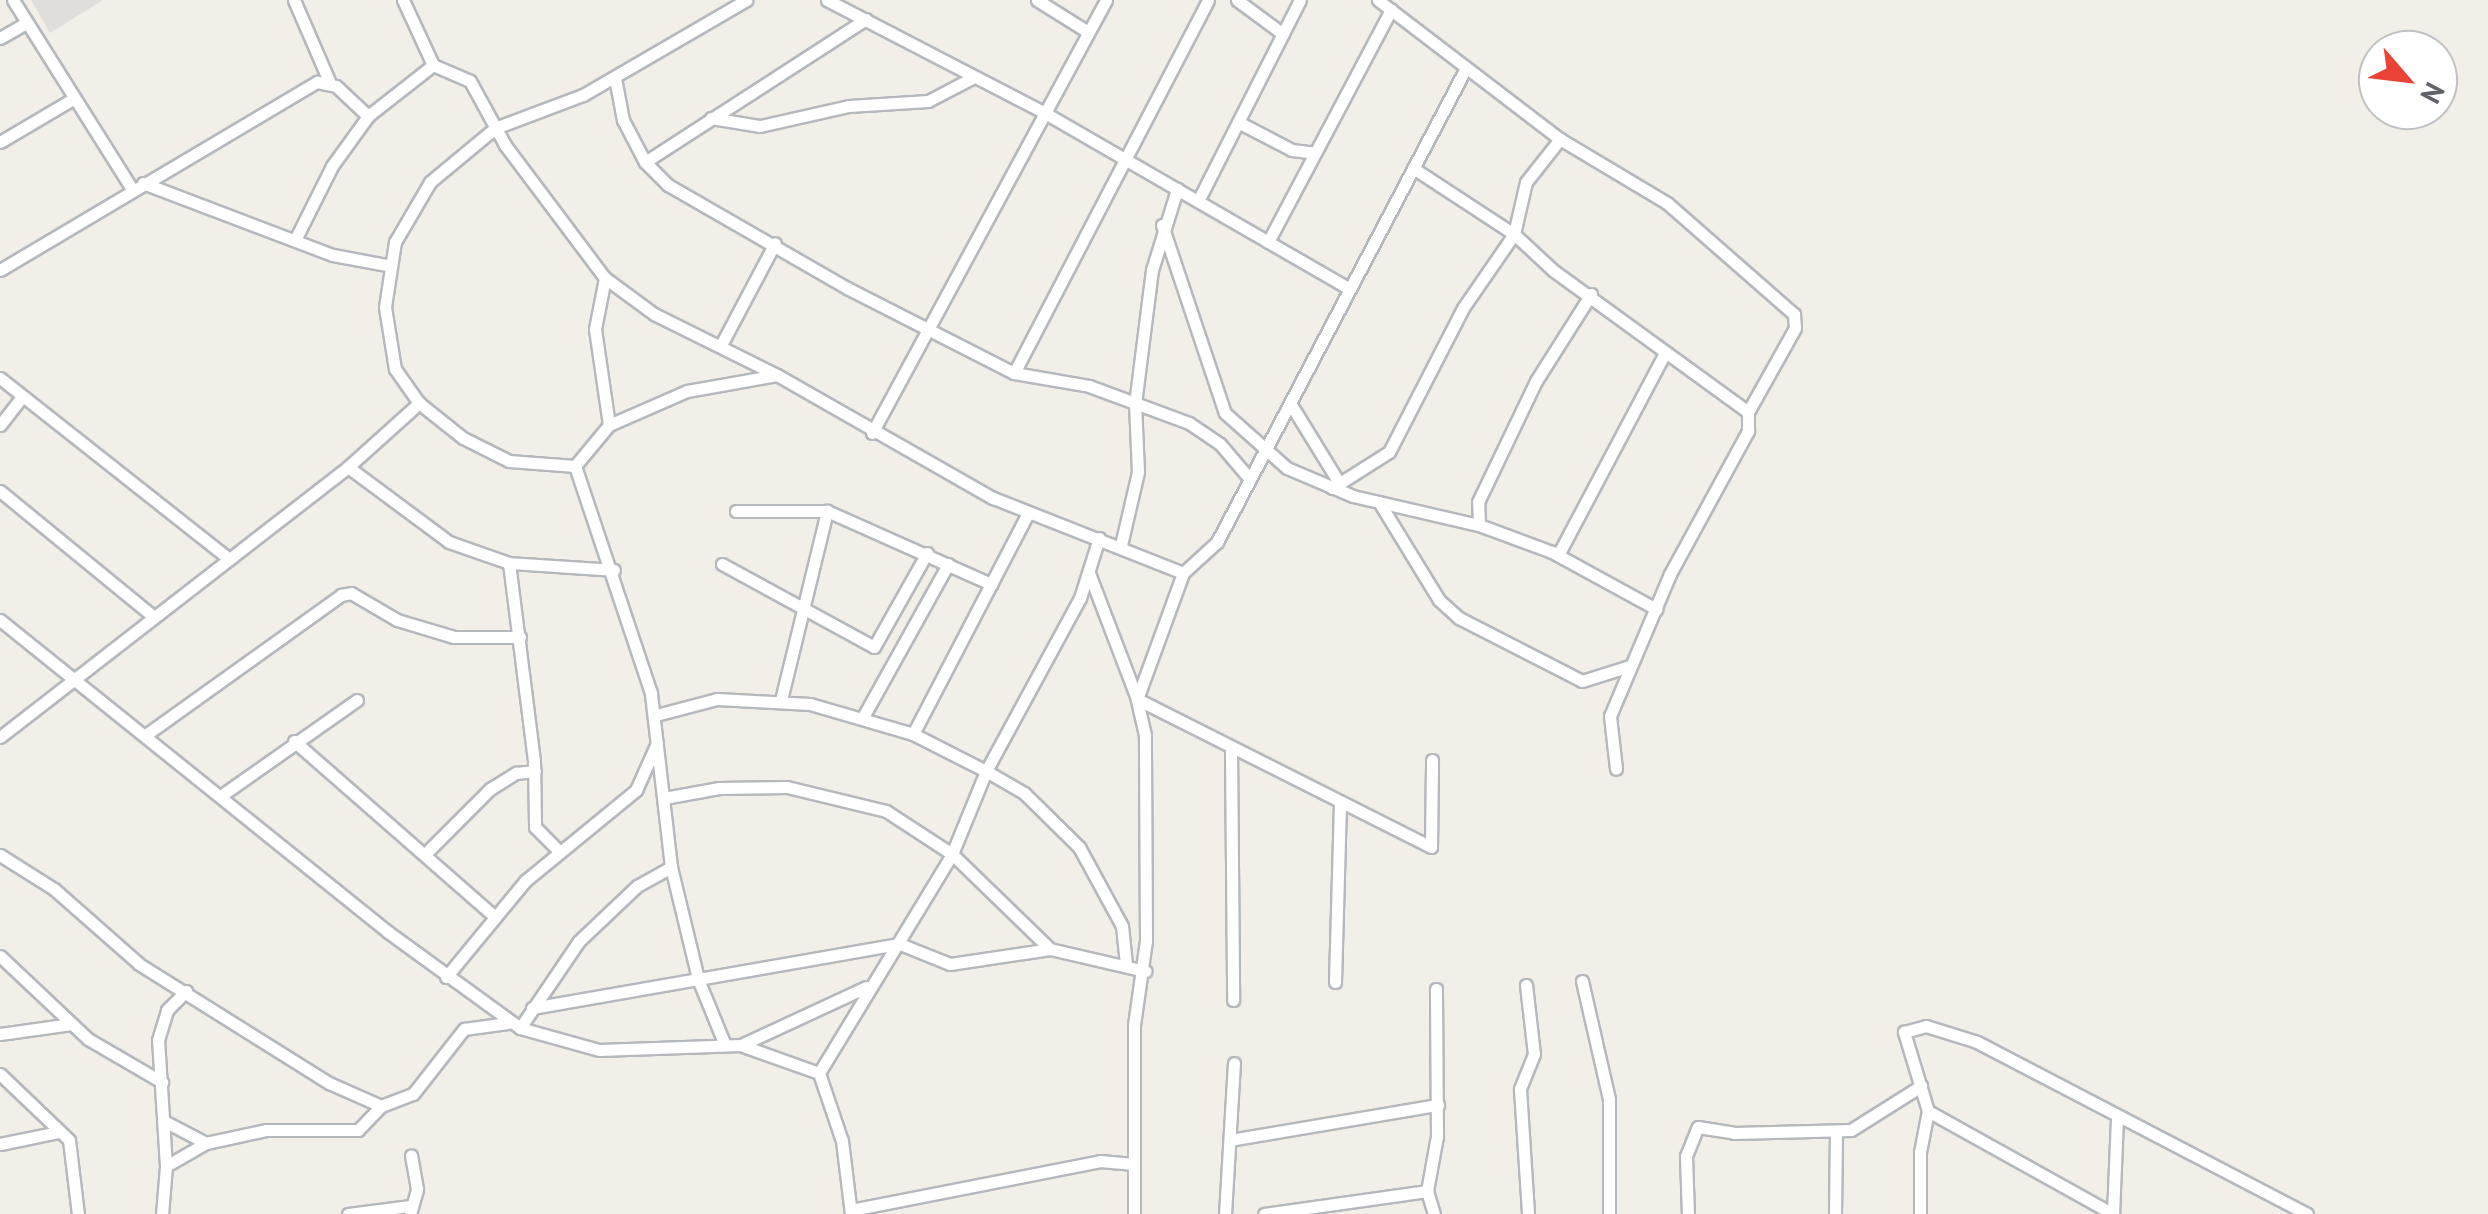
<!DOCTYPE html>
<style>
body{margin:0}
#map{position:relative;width:2488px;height:1214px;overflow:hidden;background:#f1efe8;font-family:"PT Sans",sans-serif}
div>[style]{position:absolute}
.industrial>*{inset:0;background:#e0deda}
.roads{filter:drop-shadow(2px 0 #b5b8bc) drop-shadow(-2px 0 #b5b8bc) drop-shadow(0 2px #b5b8bc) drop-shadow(0 -2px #b5b8bc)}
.street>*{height:11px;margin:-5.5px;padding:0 5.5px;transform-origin:5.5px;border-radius:5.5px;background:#fff}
span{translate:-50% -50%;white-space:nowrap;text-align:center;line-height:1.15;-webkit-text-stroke:8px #fff;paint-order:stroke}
.north{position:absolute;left:2358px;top:30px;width:100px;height:100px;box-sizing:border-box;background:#fff;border:2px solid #bfc1c3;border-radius:50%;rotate:118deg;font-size:28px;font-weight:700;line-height:40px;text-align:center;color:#5f6368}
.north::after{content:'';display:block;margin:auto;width:35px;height:45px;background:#ea4335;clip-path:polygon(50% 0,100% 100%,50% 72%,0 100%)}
</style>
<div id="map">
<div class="industrial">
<div style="clip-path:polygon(31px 0,103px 0,50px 33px)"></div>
</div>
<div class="roads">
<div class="street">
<div style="left:13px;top:0;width:223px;rotate:57.8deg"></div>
<div style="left:294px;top:0;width:88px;rotate:66.6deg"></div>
<div style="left:403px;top:0;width:72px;rotate:65.2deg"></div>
<div style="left:433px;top:65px;width:40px;rotate:23.4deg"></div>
<div style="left:470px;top:81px;width:73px;rotate:61.3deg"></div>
<div style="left:505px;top:145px;width:166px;rotate:53.1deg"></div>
<div style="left:605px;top:278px;width:61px;rotate:36.3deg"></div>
<div style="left:654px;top:314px;width:137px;rotate:26.4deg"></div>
<div style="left:777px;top:375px;width:249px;rotate:29.7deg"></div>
<div style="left:993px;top:498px;width:204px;rotate:21.5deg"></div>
<div style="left:827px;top:0;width:246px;rotate:27.4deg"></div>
<div style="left:1045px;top:113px;width:350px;rotate:30deg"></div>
<div style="left:1037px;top:0;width:60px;rotate:32.1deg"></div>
<div style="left:1237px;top:0;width:57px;rotate:36.5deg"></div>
<div style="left:1378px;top:0;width:229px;rotate:37.4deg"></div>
<div style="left:0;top:38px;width:30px;rotate:-30deg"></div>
<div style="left:615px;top:78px;width:43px;rotate:79.2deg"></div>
<div style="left:623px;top:120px;width:47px;rotate:62.4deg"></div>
<div style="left:645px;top:162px;width:33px;rotate:45deg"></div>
<div style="left:668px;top:185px;width:207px;rotate:29.9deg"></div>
<div style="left:847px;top:288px;width:187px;rotate:27deg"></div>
<div style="left:1014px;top:373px;width:76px;rotate:9.8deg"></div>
<div style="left:1089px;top:386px;width:107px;rotate:20.3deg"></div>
<div style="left:1189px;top:423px;width:37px;rotate:34deg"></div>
<div style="left:1220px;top:444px;width:45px;rotate:49.5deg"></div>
<div style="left:711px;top:118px;width:50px;rotate:9.3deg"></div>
<div style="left:760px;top:126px;width:91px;rotate:-12.7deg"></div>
<div style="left:849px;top:106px;width:79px;rotate:-3.6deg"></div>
<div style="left:928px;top:101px;width:50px;rotate:-27.6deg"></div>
<div style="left:1238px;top:122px;width:61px;rotate:27.4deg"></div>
<div style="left:1292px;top:150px;width:23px;rotate:7deg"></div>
<div style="left:0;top:142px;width:85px;rotate:-30.5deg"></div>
<div style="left:645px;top:162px;width:263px;rotate:-32.9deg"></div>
<div style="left:1413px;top:168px;width:121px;rotate:33.2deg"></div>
<div style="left:1514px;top:234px;width:54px;rotate:42.8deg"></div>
<div style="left:1554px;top:271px;width:240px;rotate:36deg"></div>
<div style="left:1748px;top:412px;width:19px;rotate:90deg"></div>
<div style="left:1748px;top:431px;width:163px;rotate:118.6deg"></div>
<div style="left:1670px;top:574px;width:154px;rotate:112.9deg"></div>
<div style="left:1610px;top:716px;width:53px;rotate:83.5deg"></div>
<div style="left:143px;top:183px;width:203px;rotate:20.8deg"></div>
<div style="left:333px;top:255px;width:59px;rotate:10.7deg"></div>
<div style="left:1198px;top:201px;width:225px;rotate:-63.1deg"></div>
<div style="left:1162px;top:225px;width:198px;rotate:71.5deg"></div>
<div style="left:1225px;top:413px;width:83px;rotate:41.6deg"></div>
<div style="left:1287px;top:468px;width:72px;rotate:23deg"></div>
<div style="left:1353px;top:496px;width:129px;rotate:13deg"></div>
<div style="left:1479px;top:525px;width:78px;rotate:20.3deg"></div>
<div style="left:1552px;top:552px;width:119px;rotate:28.7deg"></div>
<div style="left:295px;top:240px;width:83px;rotate:-63.4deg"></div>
<div style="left:332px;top:166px;width:62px;rotate:-54.2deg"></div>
<div style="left:368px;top:116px;width:83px;rotate:-38.1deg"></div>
<div style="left:1268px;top:242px;width:263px;rotate:-62.1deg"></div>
<div style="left:0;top:270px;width:369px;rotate:-30.7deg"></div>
<div style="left:317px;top:82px;width:19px;rotate:12deg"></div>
<div style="left:336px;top:86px;width:44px;rotate:43.2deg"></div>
<div style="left:605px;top:278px;width:52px;rotate:101.1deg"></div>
<div style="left:595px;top:329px;width:97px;rotate:81.7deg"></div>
<div style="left:609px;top:425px;width:53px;rotate:129.7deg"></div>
<div style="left:575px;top:466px;width:66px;rotate:-175.7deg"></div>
<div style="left:509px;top:461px;width:51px;rotate:-153.4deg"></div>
<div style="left:463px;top:438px;width:56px;rotate:-141.5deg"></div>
<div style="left:419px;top:403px;width:42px;rotate:-125.2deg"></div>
<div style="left:395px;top:369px;width:63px;rotate:-99.2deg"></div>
<div style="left:385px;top:307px;width:66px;rotate:-81.3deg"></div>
<div style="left:395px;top:242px;width:69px;rotate:-59.7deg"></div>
<div style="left:430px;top:182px;width:85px;rotate:-39.7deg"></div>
<div style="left:495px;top:128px;width:94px;rotate:-20.6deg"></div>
<div style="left:583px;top:95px;width:189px;rotate:-30.2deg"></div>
<div style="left:721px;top:345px;width:115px;rotate:-62.1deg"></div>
<div style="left:1014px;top:373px;width:420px;rotate:-62.5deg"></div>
<div style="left:0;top:378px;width:292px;rotate:38.3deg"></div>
<div style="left:1290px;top:403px;width:92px;rotate:58.4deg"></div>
<div style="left:0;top:425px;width:36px;rotate:-52deg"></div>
<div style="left:609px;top:425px;width:85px;rotate:-23.6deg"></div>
<div style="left:687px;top:391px;width:91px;rotate:-10.1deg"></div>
<div style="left:872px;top:433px;width:492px;rotate:-61.6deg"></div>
<div style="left:348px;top:467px;width:126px;rotate:36.6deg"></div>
<div style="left:449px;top:542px;width:64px;rotate:19.3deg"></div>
<div style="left:509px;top:563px;width:105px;rotate:3.8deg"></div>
<div style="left:1332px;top:488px;width:67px;rotate:-32.3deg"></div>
<div style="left:1389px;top:452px;width:162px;rotate:-62.8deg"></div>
<div style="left:1463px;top:308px;width:90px;rotate:-55.4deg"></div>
<div style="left:1514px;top:234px;width:53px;rotate:-77deg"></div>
<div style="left:1526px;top:182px;width:55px;rotate:-51.7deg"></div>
<div style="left:1560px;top:139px;width:125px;rotate:30.9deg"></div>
<div style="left:1667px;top:203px;width:169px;rotate:41.2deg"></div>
<div style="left:1794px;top:314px;width:14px;rotate:86deg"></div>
<div style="left:1795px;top:328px;width:96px;rotate:119.2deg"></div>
<div style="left:0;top:491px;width:199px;rotate:39.3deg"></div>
<div style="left:1379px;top:502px;width:115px;rotate:58.5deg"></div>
<div style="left:1439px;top:600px;width:27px;rotate:42deg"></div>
<div style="left:1459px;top:618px;width:138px;rotate:27.1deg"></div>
<div style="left:1582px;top:681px;width:50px;rotate:-17.4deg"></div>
<div style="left:736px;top:511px;width:91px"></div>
<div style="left:827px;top:511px;width:180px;rotate:24deg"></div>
<div style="left:1479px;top:525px;width:23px;rotate:-92deg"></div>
<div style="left:1478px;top:502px;width:134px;rotate:-64.4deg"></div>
<div style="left:1536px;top:381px;width:103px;rotate:-57.7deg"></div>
<div style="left:1121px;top:545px;width:75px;rotate:-76.9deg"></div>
<div style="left:1138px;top:472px;width:68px;rotate:-92.5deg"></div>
<div style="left:1135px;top:404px;width:135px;rotate:-82.8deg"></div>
<div style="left:1152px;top:270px;width:85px;rotate:-72.8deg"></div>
<div style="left:1558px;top:555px;width:229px;rotate:-62.1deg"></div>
<div style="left:509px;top:563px;width:199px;rotate:82.8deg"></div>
<div style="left:534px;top:760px;width:67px;rotate:89.1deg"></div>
<div style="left:535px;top:827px;width:34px;rotate:45deg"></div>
<div style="left:722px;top:564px;width:173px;rotate:28.6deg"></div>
<div style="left:874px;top:647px;width:108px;rotate:-60.6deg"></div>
<div style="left:1089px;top:573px;width:135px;rotate:69.1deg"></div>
<div style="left:1137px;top:699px;width:329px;rotate:26.7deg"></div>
<div style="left:1431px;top:847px;width:87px;rotate:-89.3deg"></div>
<div style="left:0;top:620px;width:498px;rotate:38.8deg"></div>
<div style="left:388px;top:932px;width:163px;rotate:36deg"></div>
<div style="left:520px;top:1028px;width:82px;rotate:15.6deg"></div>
<div style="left:599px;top:1050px;width:142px;rotate:-2deg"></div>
<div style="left:741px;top:1045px;width:138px;rotate:-24.9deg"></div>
<div style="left:781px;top:700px;width:195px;rotate:-76.3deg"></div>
<div style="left:656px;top:715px;width:63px;rotate:-14.7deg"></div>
<div style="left:717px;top:699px;width:93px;rotate:3.1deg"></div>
<div style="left:810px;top:704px;width:107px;rotate:16.2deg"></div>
<div style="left:913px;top:734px;width:82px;rotate:26.9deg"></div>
<div style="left:986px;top:771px;width:44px;rotate:30.1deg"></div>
<div style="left:1024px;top:793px;width:77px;rotate:44.5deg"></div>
<div style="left:1079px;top:847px;width:90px;rotate:61.4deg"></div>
<div style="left:1122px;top:926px;width:38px;rotate:84deg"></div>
<div style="left:863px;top:717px;width:175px;rotate:-60.9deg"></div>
<div style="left:147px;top:734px;width:239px;rotate:-35.6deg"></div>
<div style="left:341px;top:595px;width:10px;rotate:-11deg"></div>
<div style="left:351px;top:593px;width:53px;rotate:30.4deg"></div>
<div style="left:397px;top:620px;width:59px;rotate:16.6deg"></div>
<div style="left:454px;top:637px;width:66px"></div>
<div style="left:913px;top:734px;width:249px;rotate:-62.5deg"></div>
<div style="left:0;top:737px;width:440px;rotate:-37.8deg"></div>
<div style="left:348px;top:467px;width:96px;rotate:-42deg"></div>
<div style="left:294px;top:741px;width:267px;rotate:41.2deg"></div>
<div style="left:1231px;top:749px;width:251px;rotate:89.5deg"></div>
<div style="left:222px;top:795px;width:165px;rotate:-35.1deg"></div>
<div style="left:664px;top:798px;width:56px;rotate:-10.3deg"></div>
<div style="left:719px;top:788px;width:68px;rotate:-0.8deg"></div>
<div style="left:787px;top:787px;width:102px;rotate:13.6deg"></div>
<div style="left:886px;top:811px;width:79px;rotate:33.1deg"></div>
<div style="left:952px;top:854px;width:136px;rotate:44.1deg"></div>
<div style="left:1050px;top:949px;width:98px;rotate:13deg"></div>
<div style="left:426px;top:853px;width:91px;rotate:-45deg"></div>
<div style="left:490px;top:789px;width:31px;rotate:-32deg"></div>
<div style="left:516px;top:773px;width:19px;rotate:-6deg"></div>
<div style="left:0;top:855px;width:64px;rotate:32.2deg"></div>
<div style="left:54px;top:889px;width:113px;rotate:41.4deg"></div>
<div style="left:139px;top:964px;width:224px;rotate:32.1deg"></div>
<div style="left:329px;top:1083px;width:57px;rotate:23.9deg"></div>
<div style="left:671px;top:867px;width:115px;rotate:76.4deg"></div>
<div style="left:698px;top:979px;width:71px;rotate:67.8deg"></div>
<div style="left:0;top:956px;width:121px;rotate:43.3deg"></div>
<div style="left:88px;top:1039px;width:86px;rotate:30.2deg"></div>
<div style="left:446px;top:977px;width:124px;rotate:-50.5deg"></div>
<div style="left:525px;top:881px;width:144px;rotate:-39.3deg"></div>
<div style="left:636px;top:790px;width:51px;rotate:-65.9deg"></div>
<div style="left:1582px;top:981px;width:121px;rotate:77.1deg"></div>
<div style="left:1609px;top:1099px;width:115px;rotate:90deg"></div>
<div style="left:1335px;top:982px;width:180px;rotate:-88.4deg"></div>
<div style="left:1526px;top:985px;width:69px;rotate:83.4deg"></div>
<div style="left:1534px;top:1054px;width:38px;rotate:112deg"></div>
<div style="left:1520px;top:1089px;width:125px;rotate:86.3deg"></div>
<div style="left:532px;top:1008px;width:374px;rotate:-9.9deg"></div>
<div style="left:900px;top:944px;width:54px;rotate:21.8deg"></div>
<div style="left:950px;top:964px;width:101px;rotate:-8.5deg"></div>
<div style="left:520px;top:1028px;width:105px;rotate:-55.9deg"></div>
<div style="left:579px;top:941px;width:80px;rotate:-43.5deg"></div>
<div style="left:637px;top:886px;width:39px;rotate:-29deg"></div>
<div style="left:671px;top:867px;width:175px;rotate:-96.6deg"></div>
<div style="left:651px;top:693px;width:239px;rotate:-108.5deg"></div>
<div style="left:0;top:1034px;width:72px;rotate:-8deg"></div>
<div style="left:743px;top:1046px;width:81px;rotate:19.6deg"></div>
<div style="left:0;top:1074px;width:95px;rotate:43.7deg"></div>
<div style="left:69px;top:1140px;width:75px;rotate:83.1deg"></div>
<div style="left:1928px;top:1111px;width:212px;rotate:29.1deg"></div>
<div style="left:164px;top:1121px;width:47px;rotate:27.6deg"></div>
<div style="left:1230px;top:1140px;width:211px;rotate:-9.6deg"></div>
<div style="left:0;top:1144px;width:59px;rotate:-11.7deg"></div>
<div style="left:166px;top:1166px;width:46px;rotate:-29.9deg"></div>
<div style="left:206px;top:1143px;width:61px;rotate:-12.2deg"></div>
<div style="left:266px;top:1130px;width:92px"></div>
<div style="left:358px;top:1130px;width:33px;rotate:-46deg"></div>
<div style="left:381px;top:1106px;width:34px;rotate:-21deg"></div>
<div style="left:413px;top:1094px;width:83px;rotate:-51.9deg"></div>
<div style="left:464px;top:1029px;width:44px;rotate:-7.8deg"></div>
<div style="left:851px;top:1210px;width:254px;rotate:-11.1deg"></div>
<div style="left:1100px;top:1161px;width:34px;rotate:5deg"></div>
<div style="left:162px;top:1214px;width:48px;rotate:-85.2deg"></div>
<div style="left:166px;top:1166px;width:126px;rotate:-93.6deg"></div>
<div style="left:158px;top:1040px;width:31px;rotate:-73deg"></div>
<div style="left:167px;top:1010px;width:27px;rotate:-45deg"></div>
<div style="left:348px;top:1214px;width:63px;rotate:-7.4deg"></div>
<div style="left:410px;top:1214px;width:26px;rotate:-74deg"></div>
<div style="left:417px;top:1189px;width:34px;rotate:-100deg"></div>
<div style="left:851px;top:1214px;width:74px;rotate:-97deg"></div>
<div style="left:842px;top:1141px;width:72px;rotate:-108.7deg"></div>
<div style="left:819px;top:1073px;width:256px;rotate:-58.7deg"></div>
<div style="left:952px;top:854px;width:90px;rotate:-67.7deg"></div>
<div style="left:986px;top:771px;width:197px;rotate:-61.5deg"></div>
<div style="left:1080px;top:598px;width:63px;rotate:-72.4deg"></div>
<div style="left:1134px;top:1214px;width:189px;rotate:-90deg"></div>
<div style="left:1134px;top:1025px;width:85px;rotate:-81.9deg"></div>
<div style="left:1146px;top:941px;width:206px;rotate:-90.3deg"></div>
<div style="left:1145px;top:735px;width:37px;rotate:-103deg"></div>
<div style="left:1137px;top:699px;width:134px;rotate:-69.9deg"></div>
<div style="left:1183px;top:573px;width:46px;rotate:-42.4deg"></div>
<div style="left:1217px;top:542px;width:535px;rotate:-62.29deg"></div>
<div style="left:1225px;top:1214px;width:151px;rotate:-86.6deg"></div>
<div style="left:1264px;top:1214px;width:165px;rotate:-8deg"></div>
<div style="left:1434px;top:1214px;width:24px;rotate:-107deg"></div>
<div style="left:1427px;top:1191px;width:56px;rotate:-79.7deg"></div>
<div style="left:1437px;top:1136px;width:147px;rotate:-90.4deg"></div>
<div style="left:1688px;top:1214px;width:58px;rotate:-92deg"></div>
<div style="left:1686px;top:1156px;width:31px;rotate:-68deg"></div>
<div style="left:1698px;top:1127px;width:36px;rotate:9deg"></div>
<div style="left:1734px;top:1133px;width:117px;rotate:-1.5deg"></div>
<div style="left:1851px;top:1130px;width:83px;rotate:-32.2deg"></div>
<div style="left:1835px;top:1214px;width:83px;rotate:-89.3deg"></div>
<div style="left:1920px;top:1214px;width:62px;rotate:-90deg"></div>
<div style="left:1920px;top:1152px;width:42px;rotate:-79deg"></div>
<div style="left:1928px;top:1111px;width:83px;rotate:-106.9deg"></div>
<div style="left:1904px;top:1032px;width:23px;rotate:-15deg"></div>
<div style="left:1926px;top:1026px;width:53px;rotate:17.4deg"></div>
<div style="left:1977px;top:1042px;width:372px;rotate:27.5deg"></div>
<div style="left:2113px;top:1214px;width:95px;rotate:-87.6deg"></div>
</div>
</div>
<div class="north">N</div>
</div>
